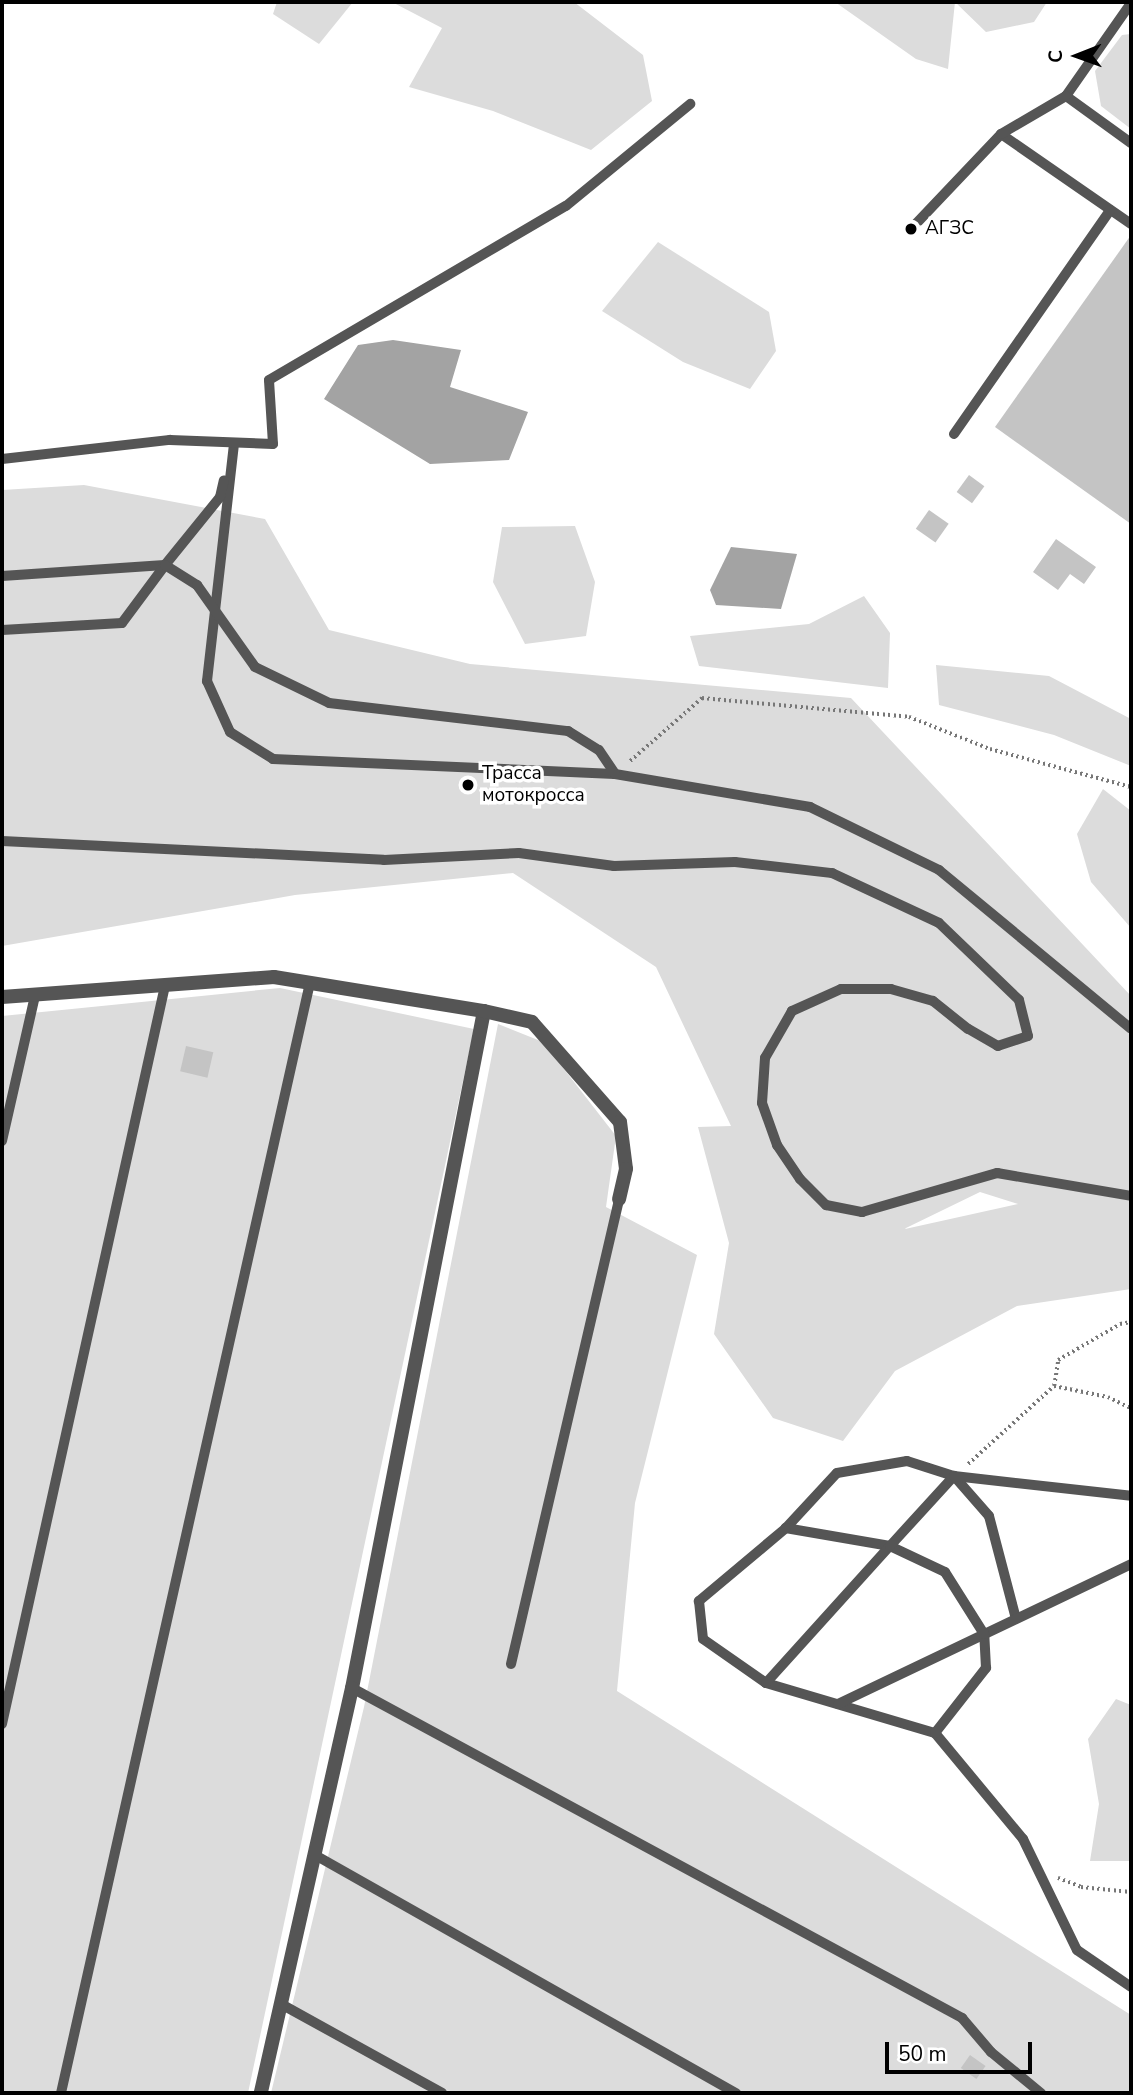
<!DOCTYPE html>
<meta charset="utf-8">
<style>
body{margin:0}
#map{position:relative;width:1133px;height:2095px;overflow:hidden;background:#fff;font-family:"Nunito Sans",sans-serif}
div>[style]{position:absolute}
.green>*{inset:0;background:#dcdcdc}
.water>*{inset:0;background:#a3a3a3}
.building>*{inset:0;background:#c4c4c4;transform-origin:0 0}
.path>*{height:3.5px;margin-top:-1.75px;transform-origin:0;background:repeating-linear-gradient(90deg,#777 0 2px,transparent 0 5.5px)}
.lane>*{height:10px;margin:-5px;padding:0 5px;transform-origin:5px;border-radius:5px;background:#555}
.street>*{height:14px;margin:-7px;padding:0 7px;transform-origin:7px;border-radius:7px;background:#555}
.dots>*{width:19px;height:19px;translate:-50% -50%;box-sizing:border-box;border:4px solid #fff;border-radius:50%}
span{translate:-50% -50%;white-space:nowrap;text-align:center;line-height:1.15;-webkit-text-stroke:7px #fff;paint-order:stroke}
.poi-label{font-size:19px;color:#000}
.left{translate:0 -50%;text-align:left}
.frame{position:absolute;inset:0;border:4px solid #000;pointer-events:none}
.north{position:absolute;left:1042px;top:21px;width:70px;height:70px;-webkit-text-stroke:5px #fff;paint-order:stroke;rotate:269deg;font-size:19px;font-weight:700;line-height:28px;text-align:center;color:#000}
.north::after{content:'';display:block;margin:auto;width:24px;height:32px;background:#000;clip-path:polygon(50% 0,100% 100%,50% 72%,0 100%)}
.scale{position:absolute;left:885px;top:2042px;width:147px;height:32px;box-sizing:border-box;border:4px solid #000;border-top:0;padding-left:9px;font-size:21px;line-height:24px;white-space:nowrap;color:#000;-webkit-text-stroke:5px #fff;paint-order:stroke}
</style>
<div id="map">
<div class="green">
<div style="clip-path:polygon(277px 2px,353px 2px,319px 44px,273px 14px)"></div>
<div style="clip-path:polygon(392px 2px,574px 2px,643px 55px,652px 101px,591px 150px,493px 111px,409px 87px,442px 28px)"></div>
<div style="clip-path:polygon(835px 2px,1047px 2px,1034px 22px,986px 32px,955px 2px,948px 69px,916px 59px)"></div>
<div style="clip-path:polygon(1131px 34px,1131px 129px,1101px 106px,1095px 71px,1122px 35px)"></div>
<div style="clip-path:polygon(658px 242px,769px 312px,776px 351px,750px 389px,683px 362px,602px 311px)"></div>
<div style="clip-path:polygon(evenodd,84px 485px,265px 519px,329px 630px,470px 664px,851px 698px,1131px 996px,1131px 1289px,1017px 1306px,895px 1371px,843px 1441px,773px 1418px,714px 1334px,729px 1243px,698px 1127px,731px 1126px,656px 967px,513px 873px,295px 895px,2px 946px,2px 490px,84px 485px,980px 1192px,1018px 1204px,905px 1229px,906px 1228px,980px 1192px)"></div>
<div style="clip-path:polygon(575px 526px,595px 582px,586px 636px,525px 644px,493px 582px,502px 527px)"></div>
<div style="clip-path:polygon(864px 596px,890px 633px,888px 688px,699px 666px,690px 636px,809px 624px)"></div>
<div style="clip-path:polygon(936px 665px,1049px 676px,1131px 719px,1131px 766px,1054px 735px,939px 705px)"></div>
<div style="clip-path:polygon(1103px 789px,1131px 811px,1131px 928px,1091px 882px,1077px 834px)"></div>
<div style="clip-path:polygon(280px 988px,474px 1029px,248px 2093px,2px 2093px,2px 1016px)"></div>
<div style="clip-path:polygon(498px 1024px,543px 1042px,616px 1136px,606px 1207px,697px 1255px,635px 1503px,617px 1691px,1131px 2015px,1131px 2093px,271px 2093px,364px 1707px)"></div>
<div style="clip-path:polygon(1116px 1699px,1131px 1705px,1131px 1861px,1090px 1861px,1099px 1804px,1088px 1739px)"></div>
</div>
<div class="water">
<div style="clip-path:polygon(393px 340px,461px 350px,450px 387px,528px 412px,509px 460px,430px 464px,324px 399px,358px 345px)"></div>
<div style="clip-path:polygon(731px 547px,797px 554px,781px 609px,716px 605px,710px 590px)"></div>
</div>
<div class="building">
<div style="clip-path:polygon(1131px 235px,1131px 524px,995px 427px)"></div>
<div style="left:969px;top:475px;width:19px;height:21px;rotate:36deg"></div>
<div style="left:929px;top:510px;width:24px;height:23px;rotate:35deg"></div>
<div style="clip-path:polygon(1056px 539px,1096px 567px,1084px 584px,1070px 574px,1058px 590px,1033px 572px)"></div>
<div style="left:186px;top:1046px;width:28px;height:26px;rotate:13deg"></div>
<div style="left:970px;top:2055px;width:19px;height:16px;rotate:35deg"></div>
</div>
<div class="path">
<div style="left:630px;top:761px;width:96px;rotate:-41.2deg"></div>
<div style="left:702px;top:698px;width:208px;rotate:5.2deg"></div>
<div style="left:909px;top:717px;width:87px;rotate:21.6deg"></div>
<div style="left:990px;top:749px;width:146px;rotate:15.1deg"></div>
<div style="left:1054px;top:1386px;width:26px;rotate:-81deg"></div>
<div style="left:1058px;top:1360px;width:72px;rotate:-30.1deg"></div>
<div style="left:1120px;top:1324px;width:11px;rotate:-10deg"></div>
<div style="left:968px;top:1464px;width:116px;rotate:-42.2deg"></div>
<div style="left:1054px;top:1386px;width:55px;rotate:11.5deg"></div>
<div style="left:1108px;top:1397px;width:25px;rotate:26deg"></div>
<div style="left:1058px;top:1878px;width:25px;rotate:21deg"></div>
<div style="left:1081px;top:1887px;width:50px;rotate:5.7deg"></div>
</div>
<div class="lane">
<div style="left:1131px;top:3px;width:113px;rotate:125deg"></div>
<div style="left:1066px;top:96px;width:80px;rotate:35.9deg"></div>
<div style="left:1001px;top:134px;width:158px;rotate:34.7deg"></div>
<div style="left:911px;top:229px;width:131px;rotate:-46.5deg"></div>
<div style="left:1001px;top:134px;width:75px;rotate:-30.3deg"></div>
<div style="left:954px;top:434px;width:273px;rotate:-55.1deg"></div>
<div style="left:234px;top:444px;width:239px;rotate:96.5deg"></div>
<div style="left:207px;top:681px;width:56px;rotate:65.7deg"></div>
<div style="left:230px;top:732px;width:51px;rotate:32.1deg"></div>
<div style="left:273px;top:759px;width:342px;rotate:2.5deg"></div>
<div style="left:615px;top:774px;width:198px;rotate:9.6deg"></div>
<div style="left:810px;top:807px;width:144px;rotate:26deg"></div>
<div style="left:939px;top:870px;width:249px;rotate:39.6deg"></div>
<div style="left:2px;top:459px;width:169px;rotate:-6.5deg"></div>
<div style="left:170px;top:440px;width:103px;rotate:2.2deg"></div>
<div style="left:273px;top:444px;width:64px;rotate:-93.6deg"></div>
<div style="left:269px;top:380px;width:344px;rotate:-30.4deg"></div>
<div style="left:566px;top:206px;width:161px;rotate:-39.4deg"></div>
<div style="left:2px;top:576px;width:163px;rotate:-3.9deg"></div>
<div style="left:165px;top:565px;width:87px;rotate:-51deg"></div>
<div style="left:220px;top:497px;width:17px;rotate:-77deg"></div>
<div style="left:2px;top:630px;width:120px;rotate:-3.3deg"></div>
<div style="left:122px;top:623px;width:72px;rotate:-53.4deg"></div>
<div style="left:165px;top:565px;width:38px;rotate:32deg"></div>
<div style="left:197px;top:585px;width:100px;rotate:54.7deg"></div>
<div style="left:255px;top:667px;width:82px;rotate:25.9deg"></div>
<div style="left:329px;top:703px;width:241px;rotate:6.7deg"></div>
<div style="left:568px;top:731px;width:36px;rotate:32deg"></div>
<div style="left:599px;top:750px;width:29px;rotate:56deg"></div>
<div style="left:2px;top:841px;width:382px;rotate:2.8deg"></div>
<div style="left:384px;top:860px;width:135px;rotate:-3deg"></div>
<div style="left:519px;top:853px;width:96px;rotate:7.8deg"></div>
<div style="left:614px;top:866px;width:121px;rotate:-1.9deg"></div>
<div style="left:735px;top:862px;width:98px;rotate:6.5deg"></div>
<div style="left:832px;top:873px;width:118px;rotate:25deg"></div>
<div style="left:939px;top:923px;width:111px;rotate:43.9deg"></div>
<div style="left:1019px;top:1000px;width:37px;rotate:76deg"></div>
<div style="left:1028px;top:1036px;width:32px;rotate:162deg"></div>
<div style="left:998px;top:1046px;width:34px;rotate:-150deg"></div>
<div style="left:968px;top:1029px;width:45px;rotate:-141.3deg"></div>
<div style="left:933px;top:1001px;width:44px;rotate:-164.1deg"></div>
<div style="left:891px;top:989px;width:50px;rotate:180deg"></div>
<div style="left:841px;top:989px;width:54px;rotate:155.8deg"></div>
<div style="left:792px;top:1011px;width:54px;rotate:119.9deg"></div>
<div style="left:765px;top:1058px;width:45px;rotate:93.8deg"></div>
<div style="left:762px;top:1103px;width:45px;rotate:70.3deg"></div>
<div style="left:777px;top:1145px;width:41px;rotate:55.9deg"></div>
<div style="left:800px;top:1179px;width:37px;rotate:45deg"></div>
<div style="left:826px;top:1205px;width:37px;rotate:11deg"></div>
<div style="left:862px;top:1212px;width:141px;rotate:-16.1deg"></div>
<div style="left:997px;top:1173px;width:136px;rotate:9.7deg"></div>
<div style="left:2px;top:1141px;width:149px;rotate:-77.2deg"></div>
<div style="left:786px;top:1528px;width:75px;rotate:-47.2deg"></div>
<div style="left:837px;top:1473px;width:71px;rotate:-9.7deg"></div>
<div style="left:907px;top:1461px;width:49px;rotate:17.7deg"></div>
<div style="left:954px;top:1476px;width:53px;rotate:48.8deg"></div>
<div style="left:989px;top:1516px;width:106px;rotate:75.3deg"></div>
<div style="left:511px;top:1664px;width:477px;rotate:-76.9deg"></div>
<div style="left:766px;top:1683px;width:176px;rotate:16.5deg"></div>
<div style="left:935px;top:1733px;width:138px;rotate:50.3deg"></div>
<div style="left:1023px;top:1839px;width:123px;rotate:64.1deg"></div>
<div style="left:1077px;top:1950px;width:65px;rotate:34.4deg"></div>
<div style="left:352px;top:1688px;width:694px;rotate:28.41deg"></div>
<div style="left:962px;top:2018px;width:45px;rotate:49.5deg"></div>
<div style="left:991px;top:2052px;width:65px;rotate:39.4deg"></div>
<div style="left:838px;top:1704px;width:325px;rotate:-25.5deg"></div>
<div style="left:2px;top:1724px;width:756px;rotate:-77.55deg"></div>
<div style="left:935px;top:1733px;width:83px;rotate:-51.9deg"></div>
<div style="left:986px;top:1668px;width:34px;rotate:-93deg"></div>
<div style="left:984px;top:1634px;width:73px;rotate:-122.2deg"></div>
<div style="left:945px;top:1572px;width:61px;rotate:-154.7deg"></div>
<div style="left:890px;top:1546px;width:106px;rotate:-170.2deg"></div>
<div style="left:786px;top:1528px;width:114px;rotate:140deg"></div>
<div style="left:699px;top:1601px;width:38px;rotate:84deg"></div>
<div style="left:703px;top:1639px;width:77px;rotate:34.9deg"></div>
<div style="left:766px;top:1683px;width:185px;rotate:-47.9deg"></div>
<div style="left:890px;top:1546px;width:95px;rotate:-47.6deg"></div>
<div style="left:954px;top:1476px;width:178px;rotate:6.4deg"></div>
<div style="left:315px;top:1855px;width:484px;rotate:29.5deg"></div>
<div style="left:281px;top:2004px;width:184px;rotate:28.9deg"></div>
<div style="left:61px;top:2093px;width:1138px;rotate:-77.36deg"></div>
</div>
<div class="street">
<div style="left:2px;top:997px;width:273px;rotate:-4.2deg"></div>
<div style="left:274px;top:977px;width:213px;rotate:9.2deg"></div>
<div style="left:484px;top:1011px;width:690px;rotate:101.03deg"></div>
<div style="left:352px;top:1688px;width:415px;rotate:102.7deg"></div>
<div style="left:484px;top:1011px;width:49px;rotate:12.9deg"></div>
<div style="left:532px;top:1022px;width:133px;rotate:48.7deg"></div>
<div style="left:620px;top:1122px;width:47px;rotate:82.7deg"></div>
<div style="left:626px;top:1169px;width:31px;rotate:103deg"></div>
</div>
<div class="dots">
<div style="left:911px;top:229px;background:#000"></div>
<div style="left:468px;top:785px;background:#000"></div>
</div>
<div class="poi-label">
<span class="left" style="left:925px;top:229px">АГЗС</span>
<span class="left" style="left:482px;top:785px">Трасса<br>мотокросса</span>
</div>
<div class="frame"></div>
<div class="north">С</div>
<div class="scale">50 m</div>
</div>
